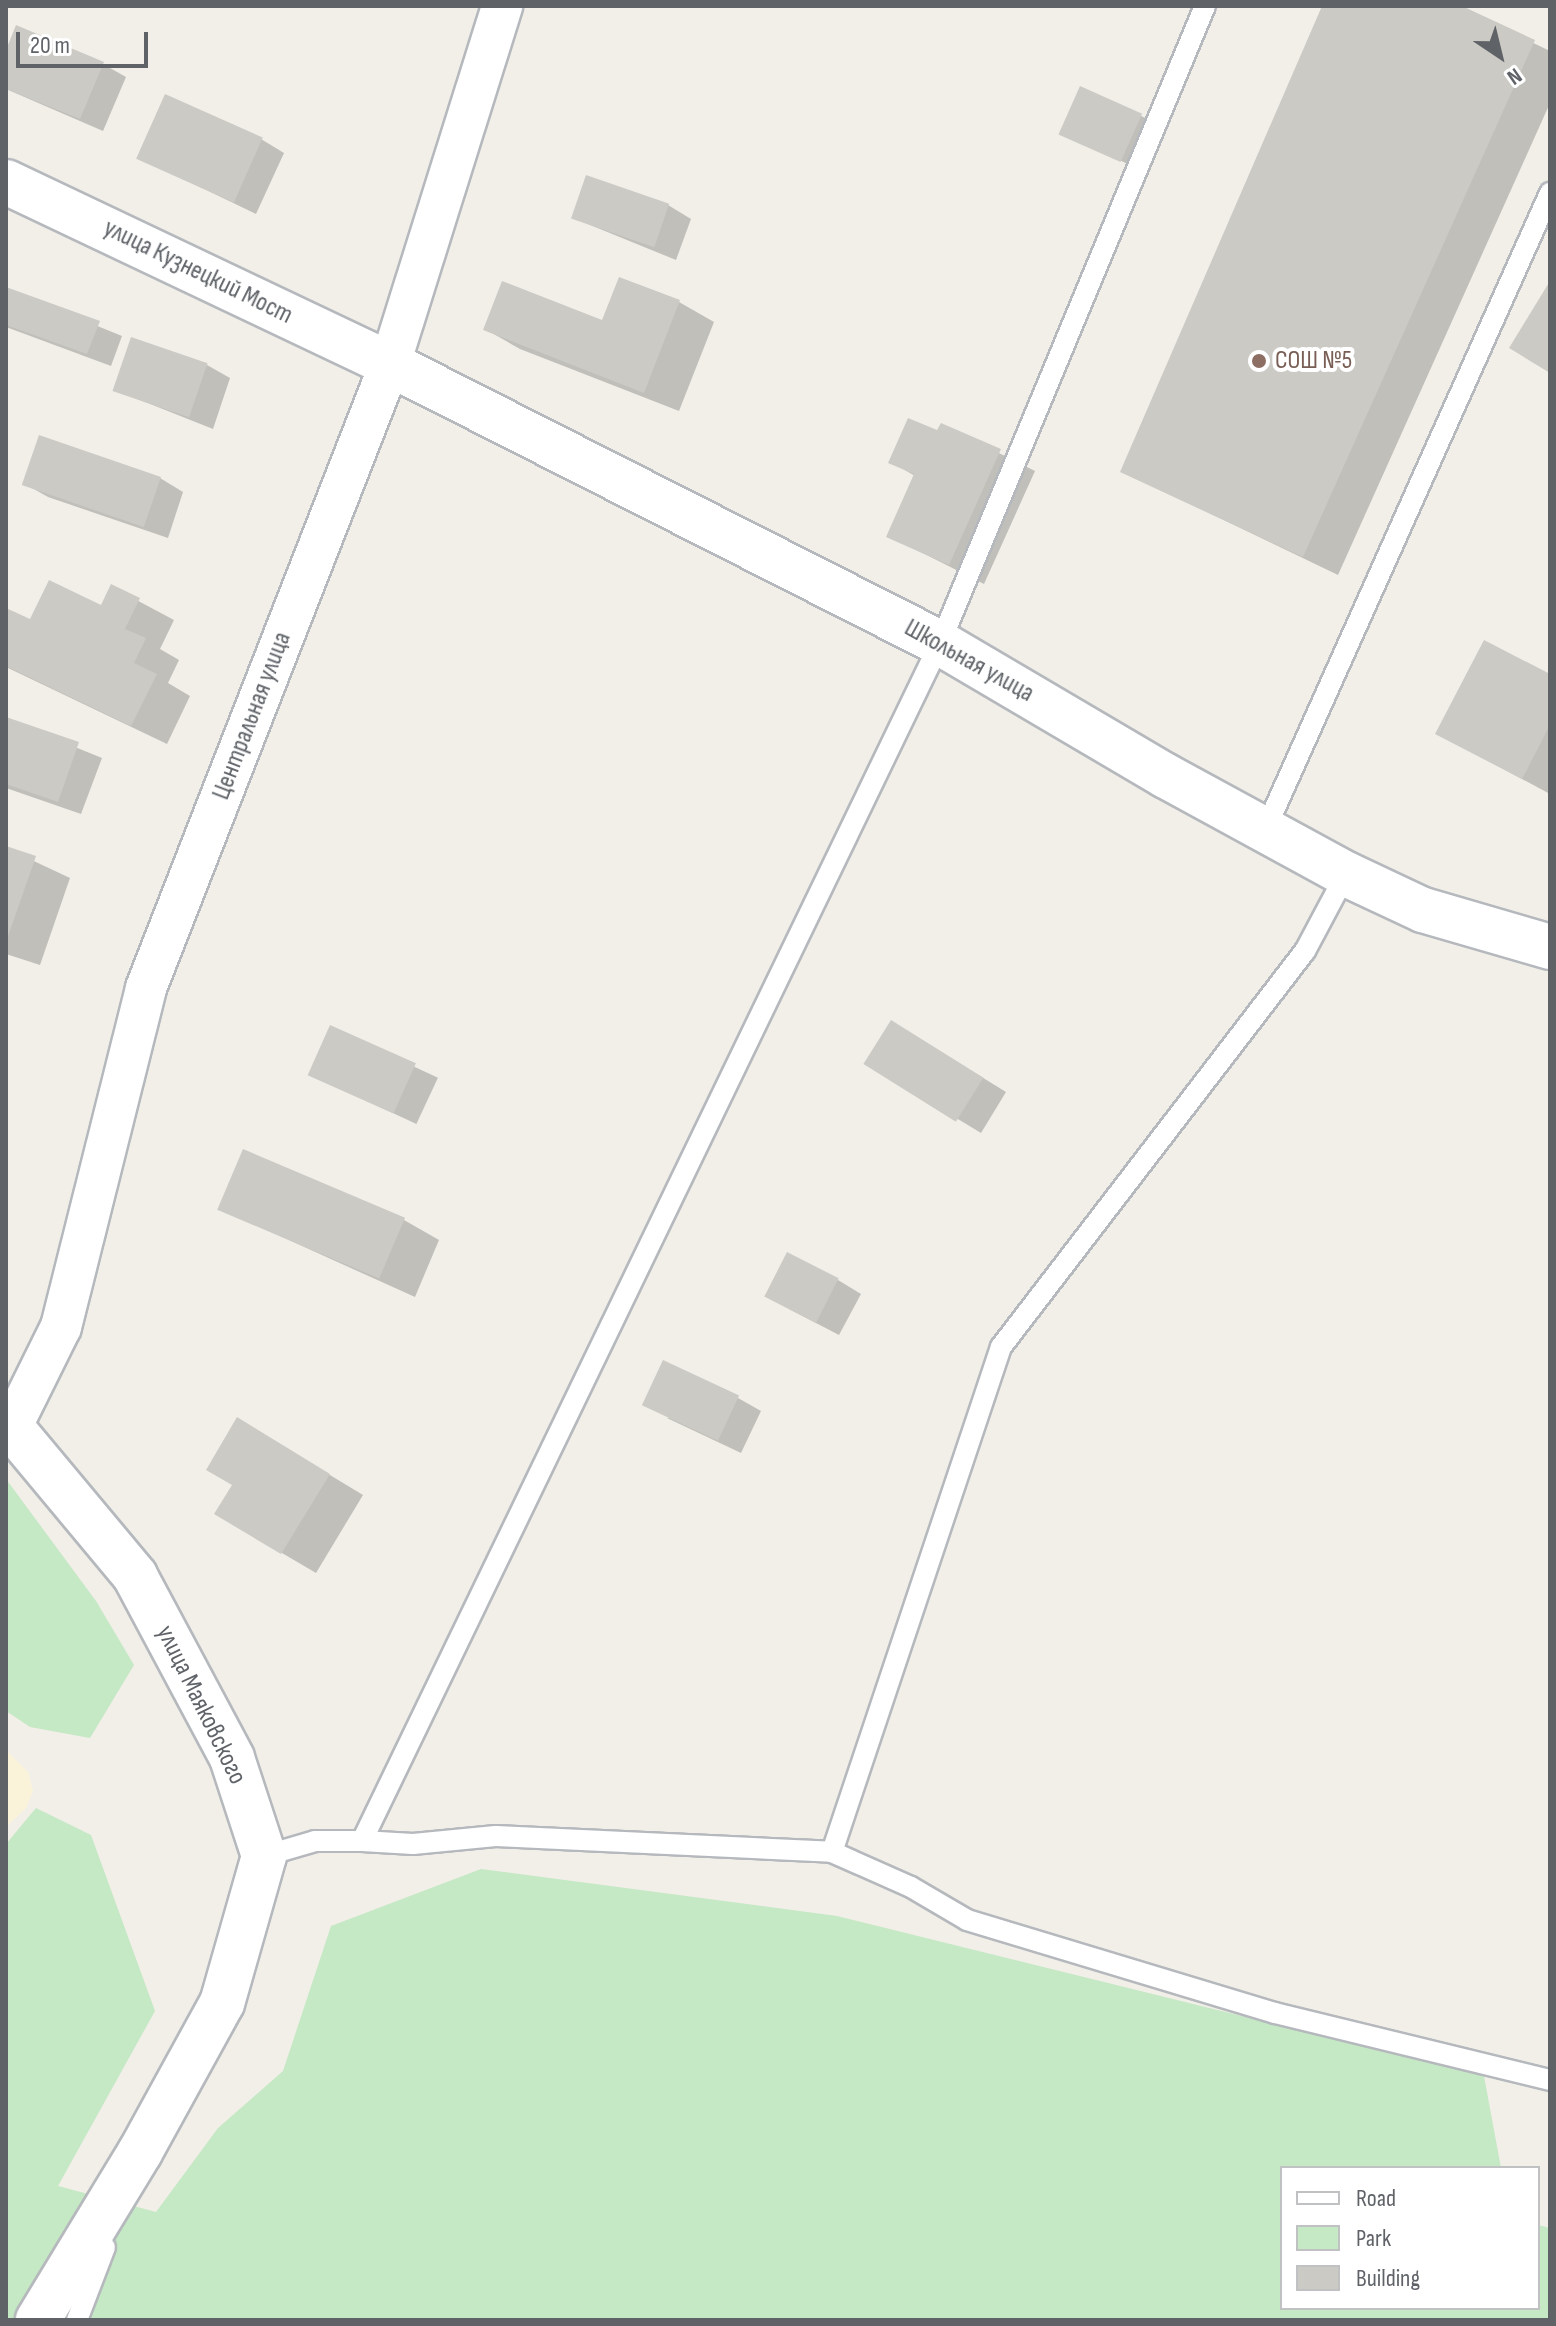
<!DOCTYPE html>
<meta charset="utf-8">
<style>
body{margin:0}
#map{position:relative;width:1556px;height:2326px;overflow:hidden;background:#f1efe8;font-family:"Sofia Sans Condensed",sans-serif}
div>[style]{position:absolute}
.green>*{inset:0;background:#c5e8c5}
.sand>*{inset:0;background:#fbf3d9}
.shadow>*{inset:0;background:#0003;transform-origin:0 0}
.building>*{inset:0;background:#cccac5;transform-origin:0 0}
.roads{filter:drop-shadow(2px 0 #b5b8bc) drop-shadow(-2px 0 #b5b8bc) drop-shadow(0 2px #b5b8bc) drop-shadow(0 -2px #b5b8bc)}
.lane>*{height:20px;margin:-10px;padding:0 10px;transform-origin:10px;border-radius:10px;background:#fff}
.street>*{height:40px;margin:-20px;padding:0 20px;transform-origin:20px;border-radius:20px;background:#fff}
.secondary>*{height:44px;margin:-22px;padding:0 22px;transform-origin:22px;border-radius:22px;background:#fff}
.dots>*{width:22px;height:22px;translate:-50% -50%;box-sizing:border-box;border:4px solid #fff;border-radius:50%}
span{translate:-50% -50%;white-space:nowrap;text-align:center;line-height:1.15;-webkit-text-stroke:8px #fff;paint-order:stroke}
.street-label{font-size:26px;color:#5f6368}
.education-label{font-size:26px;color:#785e54}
.left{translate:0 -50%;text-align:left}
.frame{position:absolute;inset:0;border:8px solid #5f6368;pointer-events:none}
.legend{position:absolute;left:1280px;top:2166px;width:260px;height:144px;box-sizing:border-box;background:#fff;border:2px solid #bfc1c3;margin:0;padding:10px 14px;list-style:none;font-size:24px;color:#5f6368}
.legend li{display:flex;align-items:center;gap:16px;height:40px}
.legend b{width:40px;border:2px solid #bfc1c3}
.north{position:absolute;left:1460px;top:16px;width:80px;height:80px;-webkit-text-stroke:6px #fff;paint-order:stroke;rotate:145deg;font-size:22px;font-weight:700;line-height:32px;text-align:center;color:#5f6368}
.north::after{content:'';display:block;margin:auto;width:28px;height:36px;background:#5f6368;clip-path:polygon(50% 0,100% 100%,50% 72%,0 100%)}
.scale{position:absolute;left:16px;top:32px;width:132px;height:36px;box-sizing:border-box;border:4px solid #5f6368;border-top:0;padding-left:10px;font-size:24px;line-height:28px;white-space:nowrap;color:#5f6368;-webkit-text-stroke:6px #fff;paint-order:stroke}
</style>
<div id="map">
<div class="green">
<div style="clip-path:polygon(6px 1479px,96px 1601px,134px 1665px,90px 1738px,30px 1727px,6px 1711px)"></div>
<div style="clip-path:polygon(36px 1808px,91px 1835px,155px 2011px,58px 2186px,156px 2212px,218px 2128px,283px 2071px,331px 1926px,481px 1869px,837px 1916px,1484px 2076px,1501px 2168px,1282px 2168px,1282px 2308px,1538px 2308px,1538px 2225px,1550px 2228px,1550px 2320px,6px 2320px,6px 1844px)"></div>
</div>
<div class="sand">
<div style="clip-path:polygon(6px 1750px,28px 1772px,33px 1791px,26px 1808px,6px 1827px)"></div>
</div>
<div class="shadow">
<div style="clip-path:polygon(1324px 6px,1457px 6px,1550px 51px,1550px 103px,1338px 575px,1122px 471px)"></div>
<div style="clip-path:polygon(6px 55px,103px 64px,126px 77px,103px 131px,6px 89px)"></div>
<div style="left:1081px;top:88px;width:93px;height:49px;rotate:25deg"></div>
<div style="clip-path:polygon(261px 139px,284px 153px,256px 214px,138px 157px)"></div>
<div style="clip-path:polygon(668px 205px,691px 219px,676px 260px,573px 218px)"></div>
<div style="clip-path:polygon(6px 289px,122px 336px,111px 366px,6px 327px)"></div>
<div style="clip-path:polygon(679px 302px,714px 322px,679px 411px,520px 349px,485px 329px,604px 322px)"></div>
<div style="clip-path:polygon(207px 365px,230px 378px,213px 429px,115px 390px)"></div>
<div style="clip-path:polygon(942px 425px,1035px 471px,984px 584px,889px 536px,915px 476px,891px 462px,938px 433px)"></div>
<div style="clip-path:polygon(160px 478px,183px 492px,168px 538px,48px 497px,25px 484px)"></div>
<div style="clip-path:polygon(112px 587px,174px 620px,160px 649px,179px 660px,168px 683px,190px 696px,167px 744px,6px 667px,6px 610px,31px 622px,102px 608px)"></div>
<div style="clip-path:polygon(1550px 676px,1550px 794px,1438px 734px)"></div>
<div style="clip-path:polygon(6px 719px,102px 758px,81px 814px,6px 788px)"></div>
<div style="clip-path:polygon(6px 848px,70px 878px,40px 965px,6px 954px)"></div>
<div style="left:331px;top:1028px;width:118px;height:51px;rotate:25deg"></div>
<div style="clip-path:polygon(915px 1036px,1006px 1092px,981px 1133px,867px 1064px)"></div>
<div style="clip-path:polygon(220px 1209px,404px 1220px,439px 1240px,415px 1297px)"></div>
<div style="clip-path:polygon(838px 1280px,861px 1294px,839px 1335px,789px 1309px)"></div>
<div style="clip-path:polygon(738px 1398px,761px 1411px,741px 1453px,667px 1418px)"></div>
<div style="clip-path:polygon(272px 1440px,363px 1495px,316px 1573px,282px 1553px)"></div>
</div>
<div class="building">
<div style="clip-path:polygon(1322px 6px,1462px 6px,1535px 40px,1303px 557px,1120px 472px)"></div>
<div style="clip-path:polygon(16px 25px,104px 62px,80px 119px,6px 89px,6px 50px)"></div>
<div style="left:1080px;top:86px;width:68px;height:53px;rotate:24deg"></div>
<div style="left:165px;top:94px;width:107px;height:71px;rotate:24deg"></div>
<div style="left:586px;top:175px;width:88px;height:46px;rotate:19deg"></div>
<div style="clip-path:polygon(619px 277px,680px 300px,644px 393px,483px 330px,502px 281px,602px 320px)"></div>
<div style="clip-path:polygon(1550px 281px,1550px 373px,1509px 348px)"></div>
<div style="clip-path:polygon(6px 287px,100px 321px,87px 354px,6px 325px)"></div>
<div style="left:131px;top:337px;width:81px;height:57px;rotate:19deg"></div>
<div style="clip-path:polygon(908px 418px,937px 430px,941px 423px,1001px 449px,949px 565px,886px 537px,914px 474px,888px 463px)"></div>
<div style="left:39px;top:435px;width:129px;height:53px;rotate:19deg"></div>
<div style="clip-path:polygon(49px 580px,101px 605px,111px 584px,140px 598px,125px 629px,146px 638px,134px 663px,157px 674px,131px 726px,6px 666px,6px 608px,30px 619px)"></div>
<div style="clip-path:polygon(1484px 640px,1550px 674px,1550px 725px,1522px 779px,1435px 734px)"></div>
<div style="clip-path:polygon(6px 717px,79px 742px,58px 802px,6px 784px)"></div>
<div style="clip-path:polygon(6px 846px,36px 856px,6px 942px)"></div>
<div style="left:891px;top:1020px;width:109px;height:52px;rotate:32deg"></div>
<div style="left:330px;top:1025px;width:94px;height:55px;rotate:24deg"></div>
<div style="left:243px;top:1149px;width:176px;height:66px;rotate:23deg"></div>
<div style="left:787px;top:1252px;width:58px;height:50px;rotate:27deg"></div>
<div style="left:663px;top:1360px;width:84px;height:50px;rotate:25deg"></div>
<div style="clip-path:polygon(237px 1417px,330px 1474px,281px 1554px,214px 1514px,232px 1485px,206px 1470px)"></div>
</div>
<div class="roads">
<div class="lane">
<div style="left:1266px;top:828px;width:696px;rotate:-65.9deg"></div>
<div style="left:362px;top:1841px;width:51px;rotate:3.4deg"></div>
<div style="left:413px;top:1844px;width:83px;rotate:-5.5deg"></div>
<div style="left:496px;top:1836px;width:336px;rotate:2.7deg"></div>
<div style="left:832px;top:1852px;width:86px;rotate:23.9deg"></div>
<div style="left:911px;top:1887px;width:65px;rotate:30.5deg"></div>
<div style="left:967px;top:1920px;width:322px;rotate:16.8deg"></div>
<div style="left:1275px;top:2013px;width:283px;rotate:13.7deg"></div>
<div style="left:832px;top:1852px;width:533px;rotate:-71.5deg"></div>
<div style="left:1001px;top:1347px;width:499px;rotate:-52.5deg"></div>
<div style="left:1305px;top:951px;width:87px;rotate:-62deg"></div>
<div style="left:264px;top:1856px;width:53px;rotate:-16.4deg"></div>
<div style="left:315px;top:1841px;width:47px"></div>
<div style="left:362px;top:1841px;width:1330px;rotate:-64.24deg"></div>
<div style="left:940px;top:643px;width:690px;rotate:-67.41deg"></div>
<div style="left:77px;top:2320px;width:78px;rotate:-69deg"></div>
</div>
<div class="street">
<div style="left:12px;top:1426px;width:110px;rotate:-63.7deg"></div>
<div style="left:61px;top:1327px;width:349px;rotate:-75.9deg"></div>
<div style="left:146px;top:988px;width:670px;rotate:-68.64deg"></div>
<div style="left:390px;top:364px;width:375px;rotate:-72.6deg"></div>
</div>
<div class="secondary">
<div style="left:6px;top:182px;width:425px;rotate:25.4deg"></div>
<div style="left:390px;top:364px;width:617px;rotate:26.9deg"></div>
<div style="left:940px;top:643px;width:262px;rotate:30.5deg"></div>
<div style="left:1166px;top:776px;width:205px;rotate:28.6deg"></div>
<div style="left:1346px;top:874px;width:85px;rotate:25.1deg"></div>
<div style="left:1423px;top:910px;width:132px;rotate:16.2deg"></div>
<div style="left:6px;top:1421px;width:202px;rotate:50.2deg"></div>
<div style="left:135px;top:1576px;width:206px;rotate:61.9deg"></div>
<div style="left:232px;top:1758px;width:103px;rotate:71.9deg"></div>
<div style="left:264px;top:1856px;width:153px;rotate:105.9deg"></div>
<div style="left:222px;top:2003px;width:170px;rotate:118.8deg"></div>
<div style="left:140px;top:2152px;width:197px;rotate:121.3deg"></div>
</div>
</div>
<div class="dots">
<div style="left:1259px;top:361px;background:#8d6e63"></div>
</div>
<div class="street-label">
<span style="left:198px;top:272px;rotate:26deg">улица Кузнецкий Мост</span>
<span style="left:969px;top:661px;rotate:29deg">Школьная улица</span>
<span style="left:252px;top:716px;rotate:-69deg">Центральная улица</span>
<span style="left:201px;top:1705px;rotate:64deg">улица Маяковского</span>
</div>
<div class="education-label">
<span class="left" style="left:1275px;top:361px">СОШ №5</span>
</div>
<div class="frame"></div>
<ul class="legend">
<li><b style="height:10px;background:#fff"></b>Road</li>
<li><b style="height:22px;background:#c5e8c5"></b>Park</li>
<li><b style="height:22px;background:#cccac5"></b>Building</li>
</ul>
<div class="north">N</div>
<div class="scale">20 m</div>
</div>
